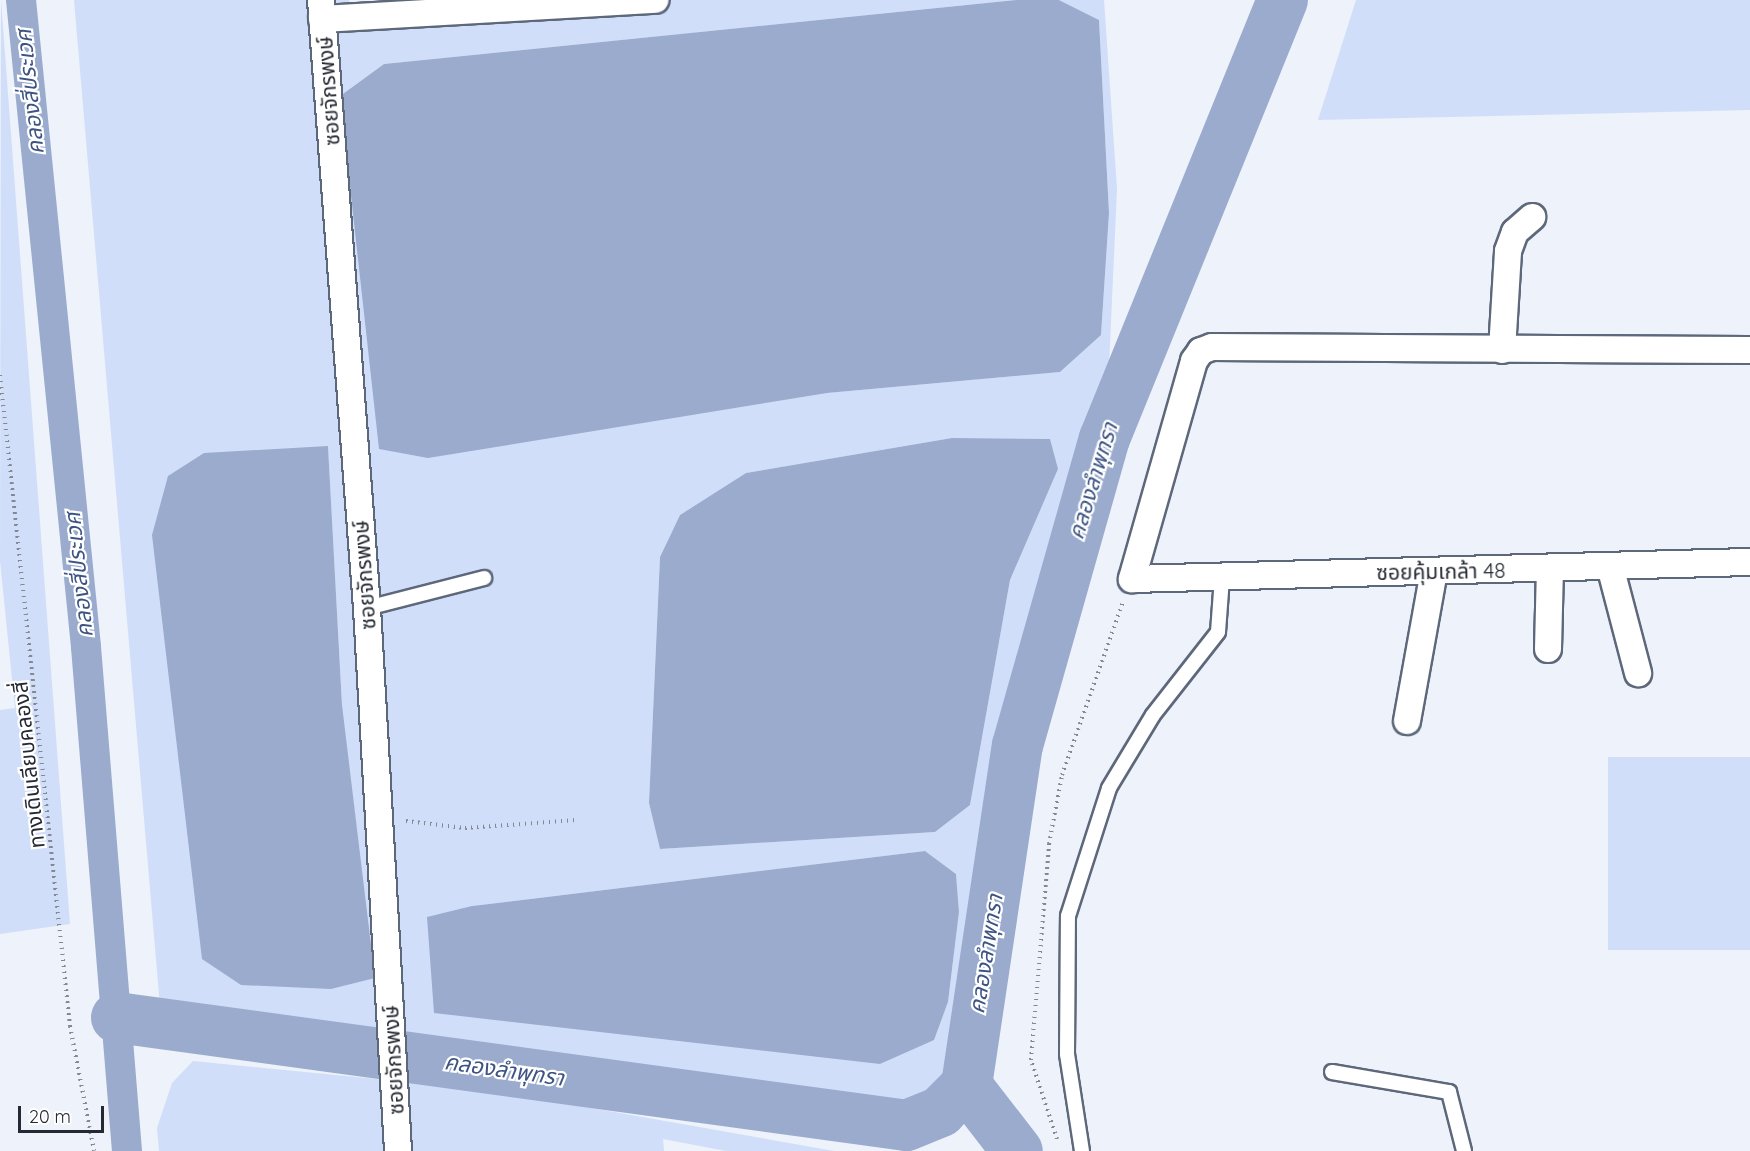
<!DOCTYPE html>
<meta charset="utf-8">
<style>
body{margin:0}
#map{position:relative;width:1750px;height:1151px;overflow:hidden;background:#edf2fb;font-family:Quicksand,"Noto Sans Thai",sans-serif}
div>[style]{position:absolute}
.green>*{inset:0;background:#d1def9;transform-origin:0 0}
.water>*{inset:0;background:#9aabcd}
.canal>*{height:30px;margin:-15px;padding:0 15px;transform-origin:15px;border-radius:15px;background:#9aabcd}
.river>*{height:51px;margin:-25.5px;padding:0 25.5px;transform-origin:25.5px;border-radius:25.5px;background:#9aabcd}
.path>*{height:4px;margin-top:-2px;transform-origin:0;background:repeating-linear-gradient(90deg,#838891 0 1.5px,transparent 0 6px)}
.roads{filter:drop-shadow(2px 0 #5e687b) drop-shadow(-2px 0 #5e687b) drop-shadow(0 2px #5e687b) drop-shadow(0 -2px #5e687b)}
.lane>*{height:14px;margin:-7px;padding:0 7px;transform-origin:7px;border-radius:7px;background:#fff}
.street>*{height:26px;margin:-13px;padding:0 13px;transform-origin:13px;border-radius:13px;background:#fff}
span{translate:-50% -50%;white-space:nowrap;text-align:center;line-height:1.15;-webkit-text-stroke:4.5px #fff;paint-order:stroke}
.street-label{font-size:21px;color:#252932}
.water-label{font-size:22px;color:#3d5483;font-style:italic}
.scale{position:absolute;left:18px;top:1106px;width:86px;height:27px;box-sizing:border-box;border:3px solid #252932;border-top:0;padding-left:8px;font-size:18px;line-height:21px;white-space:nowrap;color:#252932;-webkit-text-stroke:4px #fff;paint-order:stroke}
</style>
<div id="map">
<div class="green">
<div style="clip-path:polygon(1px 0,70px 924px,0 934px,0 710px,15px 708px,0 561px)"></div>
<div style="clip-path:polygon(evenodd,74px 0,349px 0,353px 19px,635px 0,1016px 0,384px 64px,341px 95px,827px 393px,1060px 372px,1101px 335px,1109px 213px,1099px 20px,1059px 0,1104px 0,1117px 189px,1109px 366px,986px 899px,954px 1072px,940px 1095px,918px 1106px,371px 1037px,160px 1006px,74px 0,952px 438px,1058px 469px,1010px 580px,970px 805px,935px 832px,660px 849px,649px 803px,660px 557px,680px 515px,746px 473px,952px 438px,74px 0,328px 447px,342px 705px,202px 959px,328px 447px,74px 0,925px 851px,956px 874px,959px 912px,948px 1002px,934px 1039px,880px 1064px,472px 906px,925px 851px)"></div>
<div style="clip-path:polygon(1356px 0,1750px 0,1750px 110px,1318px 120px)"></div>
<div style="left:1750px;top:757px;width:193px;height:142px;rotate:90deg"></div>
<div style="clip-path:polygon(193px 1061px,489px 1090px,834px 1151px,726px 1151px,663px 1139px,664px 1151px,159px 1151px,157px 1128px,172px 1083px)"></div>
</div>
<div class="water">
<div style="clip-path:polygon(1016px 0,1059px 0,1099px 20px,1109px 213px,1101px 335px,1060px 372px,827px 393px,428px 458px,379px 449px,340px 96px,384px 64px)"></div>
<div style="clip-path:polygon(952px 438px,1050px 439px,1058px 469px,1010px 580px,970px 805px,935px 832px,660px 849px,649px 803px,660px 557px,680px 515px,746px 473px)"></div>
<div style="clip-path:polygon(328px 446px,342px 705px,375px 978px,331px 989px,241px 985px,202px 959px,152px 535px,168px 476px,204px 453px)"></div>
<div style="clip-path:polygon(925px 851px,956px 874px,959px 912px,948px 1002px,934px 1040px,880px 1064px,434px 1013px,427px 917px,472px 906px)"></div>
</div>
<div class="canal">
<div style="left:21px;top:0;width:650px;rotate:84.26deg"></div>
<div style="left:86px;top:647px;width:506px;rotate:85.35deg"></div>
</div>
<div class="river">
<div style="left:116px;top:1017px;width:797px;rotate:7.78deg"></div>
<div style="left:906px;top:1125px;width:37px;rotate:-22deg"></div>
<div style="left:940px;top:1111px;width:37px;rotate:-45deg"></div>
<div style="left:966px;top:1085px;width:344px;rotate:-81.5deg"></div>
<div style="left:1017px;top:745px;width:319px;rotate:-74.2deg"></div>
<div style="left:1104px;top:438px;width:473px;rotate:-67.9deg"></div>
<div style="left:966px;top:1085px;width:83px;rotate:52.3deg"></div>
</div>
<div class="path">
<div style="left:0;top:375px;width:655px;rotate:83.86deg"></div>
<div style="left:70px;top:1026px;width:127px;rotate:79.1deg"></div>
<div style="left:406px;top:821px;width:59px;rotate:6.8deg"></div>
<div style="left:465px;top:828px;width:111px;rotate:-4.1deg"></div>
<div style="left:1057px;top:1139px;width:83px;rotate:-108.2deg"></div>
<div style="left:1031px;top:1060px;width:217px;rotate:-85.2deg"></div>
<div style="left:1049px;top:844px;width:70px;rotate:-79.3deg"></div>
<div style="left:1062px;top:775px;width:183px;rotate:-70.6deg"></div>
</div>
<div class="roads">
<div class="lane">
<div style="left:367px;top:608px;width:121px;rotate:-14.4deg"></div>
<div style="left:1332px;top:1072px;width:119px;rotate:9.7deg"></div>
<div style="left:1449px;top:1092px;width:61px;rotate:75.7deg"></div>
<div style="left:1082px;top:1151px;width:98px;rotate:-98.8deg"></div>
<div style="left:1067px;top:1054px;width:138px;rotate:-89.6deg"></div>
<div style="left:1068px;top:916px;width:134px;rotate:-72.2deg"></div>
<div style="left:1109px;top:788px;width:85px;rotate:-58.9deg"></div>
<div style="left:1153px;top:715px;width:105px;rotate:-51.9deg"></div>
<div style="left:1218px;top:632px;width:55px;rotate:-85.8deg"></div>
</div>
<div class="street">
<div style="left:321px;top:0;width:610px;rotate:85.67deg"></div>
<div style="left:367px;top:608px;width:544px;rotate:86.73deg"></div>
<div style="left:322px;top:19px;width:334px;rotate:-3.3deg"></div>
<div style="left:1502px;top:350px;width:99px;rotate:-86.5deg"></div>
<div style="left:1508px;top:251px;width:20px;rotate:-70deg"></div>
<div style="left:1515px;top:232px;width:23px;rotate:-41deg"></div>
<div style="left:1750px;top:350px;width:538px;rotate:-179.68deg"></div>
<div style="left:1212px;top:347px;width:12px;rotate:160deg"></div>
<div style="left:1201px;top:351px;width:12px;rotate:125deg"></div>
<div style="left:1194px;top:361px;width:227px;rotate:105.9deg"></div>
<div style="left:1132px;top:579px;width:618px;rotate:-1.58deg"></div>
<div style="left:1610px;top:566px;width:111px;rotate:75.3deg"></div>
<div style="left:1548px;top:649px;width:81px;rotate:-88.6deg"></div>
<div style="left:1407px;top:721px;width:152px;rotate:-79.8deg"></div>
</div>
</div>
<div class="street-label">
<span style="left:328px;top:91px;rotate:-94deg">ซอยจักรพงษ์</span>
<span style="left:1441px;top:571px;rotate:-1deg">ซอยคุ้มเกล้า 48</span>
<span style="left:364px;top:575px;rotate:-94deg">ซอยจักรพงษ์</span>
<span style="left:28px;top:765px;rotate:-96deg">ทางเดินเลียบคลองสี่</span>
<span style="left:393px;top:1060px;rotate:-93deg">ซอยจักรพงษ์</span>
</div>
<div class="water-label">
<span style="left:30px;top:92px;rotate:-96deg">คลองสี่ประเวศ</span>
<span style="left:1093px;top:481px;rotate:-73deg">คลองลำพุทรา</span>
<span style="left:79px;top:575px;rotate:-96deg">คลองสี่ประเวศ</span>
<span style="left:986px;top:954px;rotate:-81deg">คลองลำพุทรา</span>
<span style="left:504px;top:1070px;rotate:8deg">คลองลำพุทรา</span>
</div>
<div class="scale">20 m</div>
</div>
